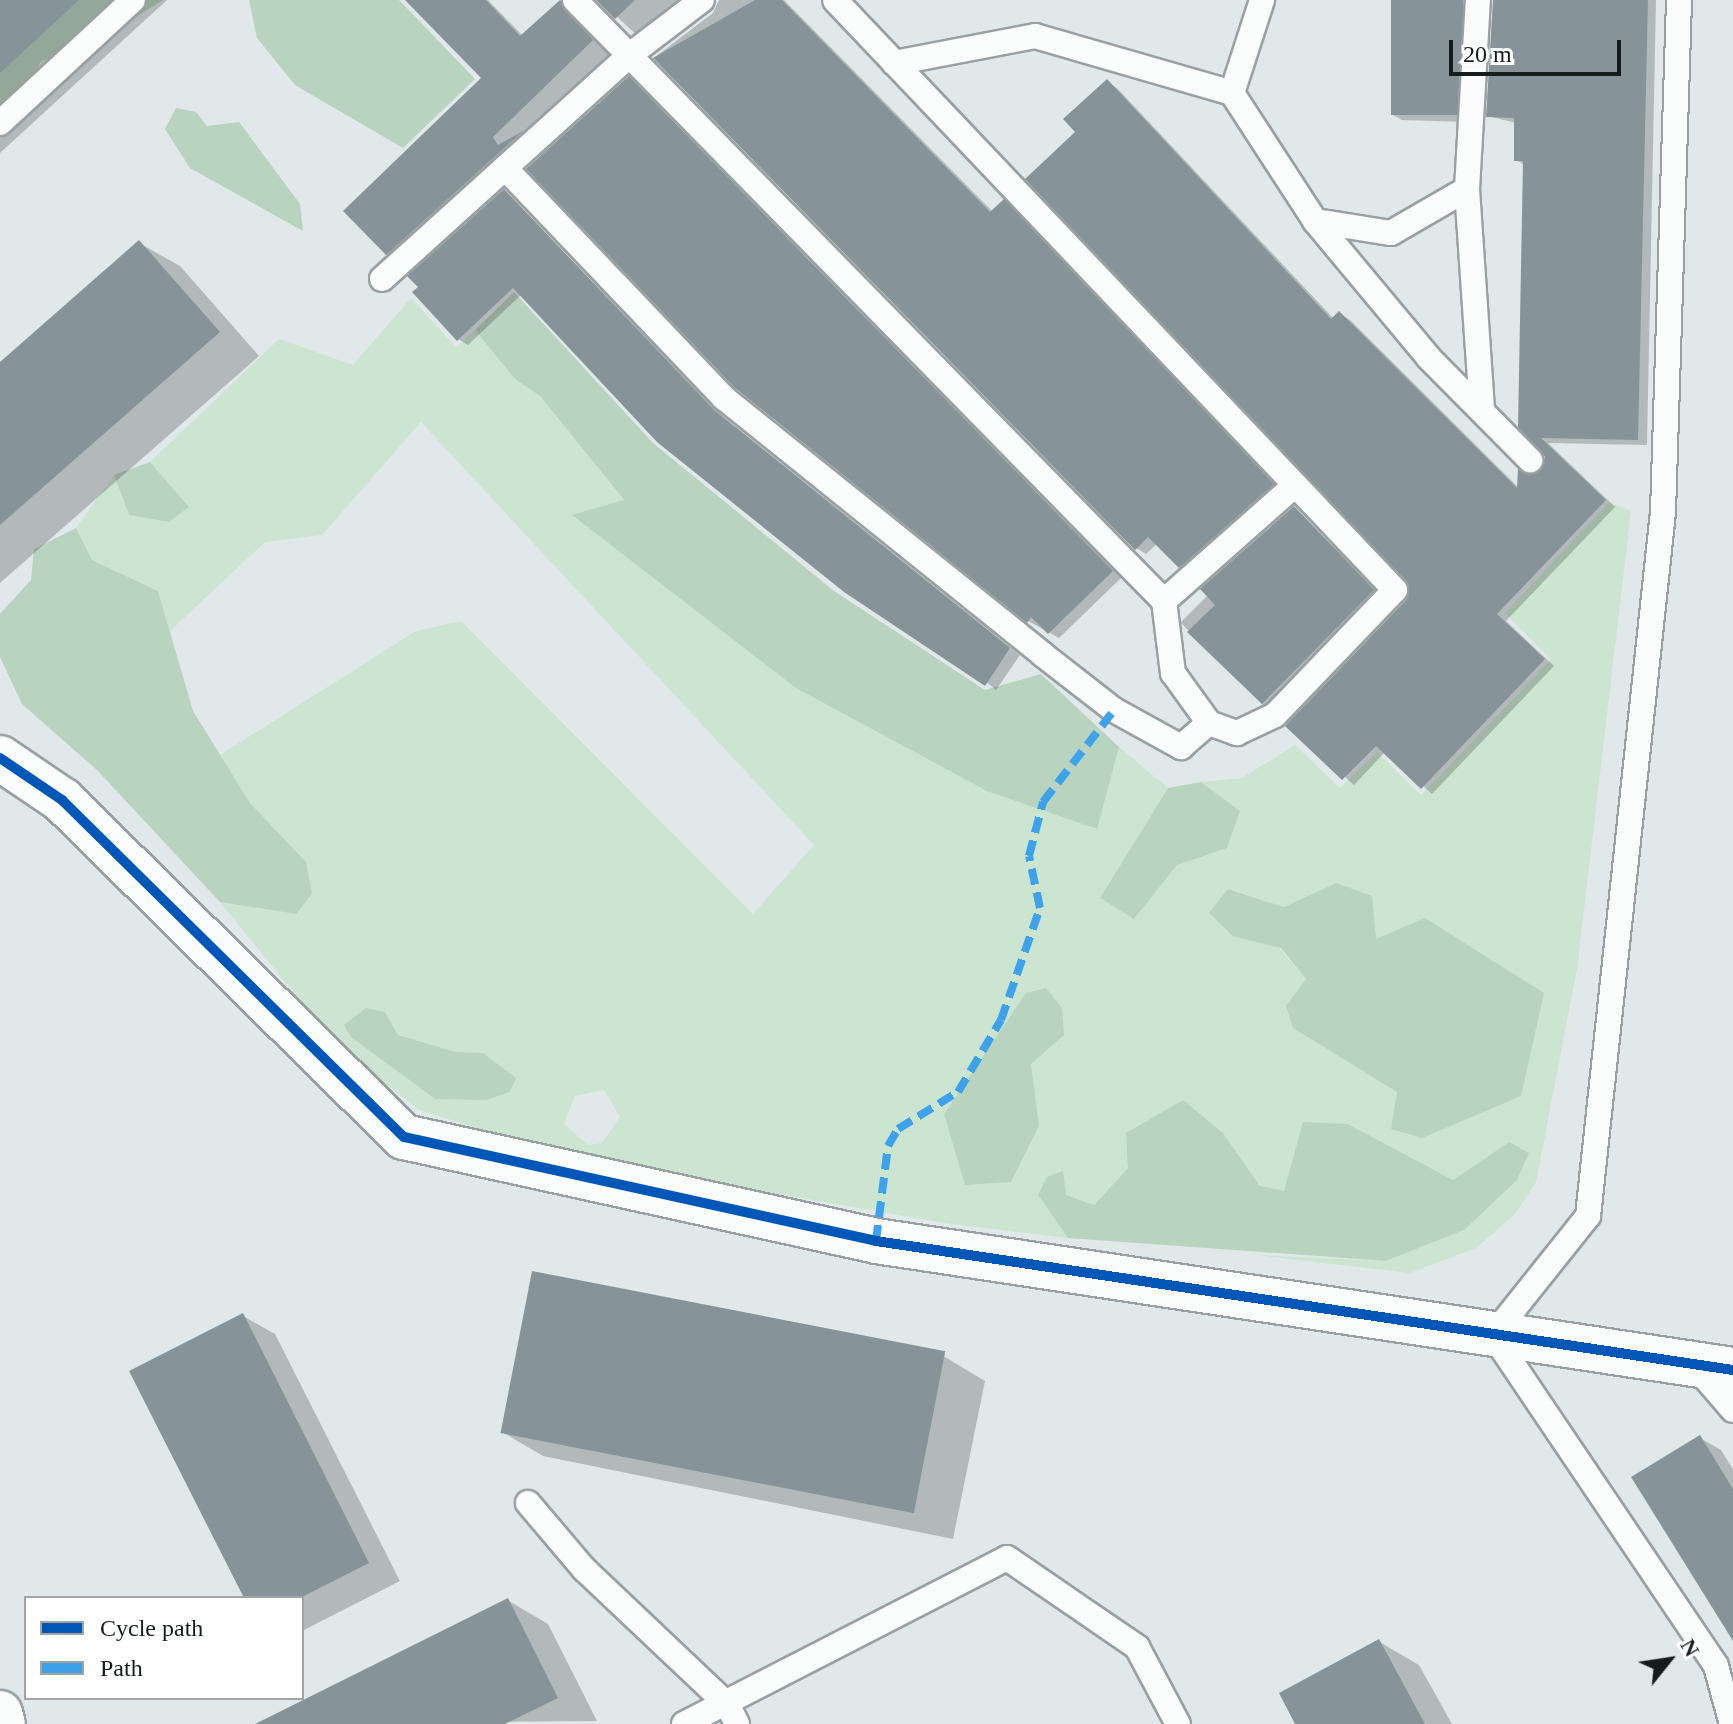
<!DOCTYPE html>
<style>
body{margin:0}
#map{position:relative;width:1733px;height:1724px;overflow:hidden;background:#e0e8e9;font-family:"Times New Roman",serif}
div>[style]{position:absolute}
.green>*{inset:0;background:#cce5d1}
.forest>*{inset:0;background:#b8d3be}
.shadow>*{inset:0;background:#0003;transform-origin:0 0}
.building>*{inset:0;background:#869499;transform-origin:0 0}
.roads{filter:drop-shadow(2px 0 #9aa0a1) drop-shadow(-2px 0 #9aa0a1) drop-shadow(0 2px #9aa0a1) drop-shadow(0 -2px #9aa0a1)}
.lane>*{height:24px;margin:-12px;padding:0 12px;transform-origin:12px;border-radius:12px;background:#fafcfc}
.street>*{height:44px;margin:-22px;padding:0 22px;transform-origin:22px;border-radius:22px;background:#fafcfc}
.primary>*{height:44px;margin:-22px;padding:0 22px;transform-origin:22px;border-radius:22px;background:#fafcfc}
.quiet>*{height:8px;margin-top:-4px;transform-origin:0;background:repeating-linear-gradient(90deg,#3da2ea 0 16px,transparent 0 24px)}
.cycleway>*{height:10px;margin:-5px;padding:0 5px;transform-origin:5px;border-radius:5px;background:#0057b8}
span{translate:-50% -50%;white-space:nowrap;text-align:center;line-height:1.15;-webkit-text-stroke:8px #fff;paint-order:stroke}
.legend{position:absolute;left:24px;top:1596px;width:280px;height:104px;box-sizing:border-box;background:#fff;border:2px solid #a2a4a4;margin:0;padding:10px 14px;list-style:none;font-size:24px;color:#161c1c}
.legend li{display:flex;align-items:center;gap:16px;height:40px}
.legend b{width:40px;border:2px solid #a2a4a4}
.north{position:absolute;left:1629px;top:1620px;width:80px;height:80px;-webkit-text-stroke:6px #fff;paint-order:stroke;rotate:60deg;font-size:22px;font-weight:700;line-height:32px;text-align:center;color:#161c1c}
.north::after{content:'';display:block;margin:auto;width:28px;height:36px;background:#161c1c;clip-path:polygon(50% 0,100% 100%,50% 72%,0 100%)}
.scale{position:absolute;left:1449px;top:40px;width:172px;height:36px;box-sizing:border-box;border:4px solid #161c1c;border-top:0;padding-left:10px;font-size:24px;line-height:28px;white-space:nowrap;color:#161c1c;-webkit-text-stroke:6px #fff;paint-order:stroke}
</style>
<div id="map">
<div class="green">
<div style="clip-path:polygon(evenodd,411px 298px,456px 347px,475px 330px,515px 379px,540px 396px,624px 501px,573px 515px,1096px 829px,1119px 747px,1168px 788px,1100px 898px,1134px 919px,1177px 865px,1227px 847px,1240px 811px,1201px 782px,1242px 778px,1295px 745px,1340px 788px,1377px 752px,1421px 795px,1551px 659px,1505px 613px,1609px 502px,1631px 511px,1577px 969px,1536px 1182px,1515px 1214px,1476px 1248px,1410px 1273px,1256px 1255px,1386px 1261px,1464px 1230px,1509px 1142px,1453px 1180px,1348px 1124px,1285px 1192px,1260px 1186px,1223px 1133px,1128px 1168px,1094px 1205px,1066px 1195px,1038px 1195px,1068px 1238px,944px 1223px,569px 1157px,419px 1110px,338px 1047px,220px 902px,296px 914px,306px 862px,250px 803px,220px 755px,416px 631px,461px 621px,753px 914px,814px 845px,421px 422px,322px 535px,265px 542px,170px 631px,158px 591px,92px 560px,76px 528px,114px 475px,129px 515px,169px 521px,189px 507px,150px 462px,279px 339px,353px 365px,411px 298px,1336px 883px,1376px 940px,1422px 1138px,1398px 1092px,1293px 1028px,1286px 1006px,1306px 979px,1229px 889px,1284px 907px,1336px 883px,411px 298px,385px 1012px,398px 1035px,456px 1052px,483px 1053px,435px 1099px,351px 1037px,344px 1025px,385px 1012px,411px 298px,983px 1061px,1031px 1064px,1039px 1126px,1011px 1182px,944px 1114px,983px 1061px,411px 298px,604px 1090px,620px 1117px,602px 1143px,588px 1145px,564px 1124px,575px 1096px,604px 1090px)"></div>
</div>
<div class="forest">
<div style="clip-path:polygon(53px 0,163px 0,99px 40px,41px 61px,23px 103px,0 114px,0 48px)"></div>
<div style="clip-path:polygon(249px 0,399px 0,475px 79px,403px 148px,295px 85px,257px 38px)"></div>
<div style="clip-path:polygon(176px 108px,196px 112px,207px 126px,239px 122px,300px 204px,303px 231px,190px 168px,165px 129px)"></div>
<div style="clip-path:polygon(514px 292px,653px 443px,834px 591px,985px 690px,1041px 674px,1119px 747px,1097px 829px,987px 791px,796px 688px,572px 515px,624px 500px,540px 396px,515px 379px,475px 330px)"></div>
<div style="clip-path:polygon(150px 462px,189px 507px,169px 522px,129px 515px,114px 475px)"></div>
<div style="clip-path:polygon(76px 528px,92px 560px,158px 591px,193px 711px,250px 803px,306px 862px,312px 894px,296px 914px,220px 902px,97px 770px,22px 704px,0 657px,0 614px,31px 580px,34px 549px)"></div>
<div style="clip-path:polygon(1201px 782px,1240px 811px,1227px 848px,1177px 865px,1134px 919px,1100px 898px,1168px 788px)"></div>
<div style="clip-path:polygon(1336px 883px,1372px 896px,1376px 939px,1425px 918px,1544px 993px,1521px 1096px,1422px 1138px,1391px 1129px,1397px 1092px,1293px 1028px,1286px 1006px,1306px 979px,1281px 948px,1233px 936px,1209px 913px,1228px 889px,1284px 907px)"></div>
<div style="clip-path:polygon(1046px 988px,1062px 1008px,1064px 1035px,1031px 1064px,1039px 1126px,1011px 1182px,965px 1185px,944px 1114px,1026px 993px)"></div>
<div style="clip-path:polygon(366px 1008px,385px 1012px,398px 1035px,456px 1052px,483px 1053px,516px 1078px,510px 1092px,486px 1100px,435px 1099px,351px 1037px,344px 1025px)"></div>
<div style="clip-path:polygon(1183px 1100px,1223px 1133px,1260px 1186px,1284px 1191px,1303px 1122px,1348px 1124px,1453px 1180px,1509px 1142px,1529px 1153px,1517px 1180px,1464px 1230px,1386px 1261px,1068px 1238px,1038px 1195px,1047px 1177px,1063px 1171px,1066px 1195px,1094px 1205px,1128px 1168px,1126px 1133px)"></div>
</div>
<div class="shadow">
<div style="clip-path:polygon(0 0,167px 0,0 153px)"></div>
<div style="clip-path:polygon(408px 0,488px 0,523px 36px,564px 0,574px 18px,617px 62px,398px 259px,388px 253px,484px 78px)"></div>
<div style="clip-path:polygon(599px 0,695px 0,642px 40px)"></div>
<div style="clip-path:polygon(719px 0,784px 0,993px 212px,1004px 202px,1014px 208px,1283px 491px,1190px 572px,1158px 543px,1146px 554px,1136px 548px,655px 57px,713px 13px)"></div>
<div style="clip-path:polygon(1393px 0,1476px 0,1466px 122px,1402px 120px,1391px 114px)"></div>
<div style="clip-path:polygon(1495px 0,1656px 0,1647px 445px,1548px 443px,1615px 507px,1506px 621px,1554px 666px,1432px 794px,1385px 752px,1354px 785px,1288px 726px,1408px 601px,1411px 585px,1078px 132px,1107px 82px,1117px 88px,1334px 319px,1339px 314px,1350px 320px,1519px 488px,1527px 477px,1542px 473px,1546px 455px,1520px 426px,1525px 165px,1516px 160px,1516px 123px,1488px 116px)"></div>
<div style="clip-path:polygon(629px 79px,1122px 577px,1059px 638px,1028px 621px)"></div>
<div style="clip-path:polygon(504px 191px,725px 418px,1020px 655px,996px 690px,522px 294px,468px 345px,458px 339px)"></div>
<div style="clip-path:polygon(139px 243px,180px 266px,259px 356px,0 583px,0 364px)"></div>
<div style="left:1295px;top:508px;width:125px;height:162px;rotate:45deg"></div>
<div style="clip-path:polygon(534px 1274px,945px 1357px,985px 1381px,953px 1539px,543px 1456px,502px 1432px)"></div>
<div style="clip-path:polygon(243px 1316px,275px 1334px,400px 1581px,302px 1631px,302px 1598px,246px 1598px)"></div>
<div style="clip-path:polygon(1700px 1438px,1721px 1450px,1733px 1469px,1733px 1625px)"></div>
<div style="clip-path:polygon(507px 1600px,548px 1624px,597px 1721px,260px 1724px)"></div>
<div style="clip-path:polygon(1378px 1641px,1419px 1665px,1452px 1724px,1297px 1724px)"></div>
</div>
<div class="building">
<div style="clip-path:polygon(0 0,79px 0,0 73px)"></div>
<div style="clip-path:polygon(405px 0,486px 0,520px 36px,560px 0,593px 40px,493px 137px,498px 145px,523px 131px,386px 255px,343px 211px,481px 78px)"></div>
<div style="clip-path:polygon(596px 0,635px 0,615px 19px)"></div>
<div style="clip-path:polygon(755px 0,782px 0,990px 212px,1004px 199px,1274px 484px,1179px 568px,1148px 537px,1135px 550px,653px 58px)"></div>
<div style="left:1391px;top:0;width:72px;height:115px"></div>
<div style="clip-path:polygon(1493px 0,1648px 0,1638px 440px,1541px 438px,1606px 500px,1497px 614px,1545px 659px,1421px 789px,1376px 746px,1342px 780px,1285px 726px,1406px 600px,1409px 586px,1025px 179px,1075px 132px,1063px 119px,1107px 79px,1331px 319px,1339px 311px,1517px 488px,1518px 469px,1535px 474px,1545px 457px,1518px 427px,1523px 161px,1514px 161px,1514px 118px,1486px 117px)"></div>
<div style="clip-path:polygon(629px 76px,1113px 571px,1048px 634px,1031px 617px,1027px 623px,734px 387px,526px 169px)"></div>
<div style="clip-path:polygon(504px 189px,714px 410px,1010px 648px,985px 686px,844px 592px,657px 442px,513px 288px,457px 341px,412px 292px,418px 287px,407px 276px)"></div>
<div style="clip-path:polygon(139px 240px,220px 332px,0 525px,0 362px)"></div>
<div style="clip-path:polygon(1294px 506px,1374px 590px,1262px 704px,1187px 632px,1215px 605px,1200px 589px)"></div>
<div style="left:532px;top:1271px;width:421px;height:165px;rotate:11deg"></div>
<div style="clip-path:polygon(243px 1313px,369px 1563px,300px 1598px,244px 1598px,129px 1371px)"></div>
<div style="clip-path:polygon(1700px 1435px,1733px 1489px,1733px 1641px,1631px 1477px)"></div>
<div style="clip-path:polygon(508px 1598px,558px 1698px,505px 1724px,255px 1724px)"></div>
<div style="clip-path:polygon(1379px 1639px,1425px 1724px,1295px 1724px,1279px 1693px)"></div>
</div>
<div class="roads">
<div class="lane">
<div style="left:575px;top:0;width:841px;rotate:45.58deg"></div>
<div style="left:1164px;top:601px;width:73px;rotate:82.9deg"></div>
<div style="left:1173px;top:673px;width:62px;rotate:54.2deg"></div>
<div style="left:1209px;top:723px;width:30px;rotate:20deg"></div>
<div style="left:1237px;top:733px;width:42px;rotate:-25.3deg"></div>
<div style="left:1275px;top:715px;width:173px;rotate:-46.2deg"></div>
<div style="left:1395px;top:590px;width:813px;rotate:-133.51deg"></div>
<div style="left:1679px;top:0;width:512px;rotate:91.79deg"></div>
<div style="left:1663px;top:512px;width:708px;rotate:96.08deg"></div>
<div style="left:1588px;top:1216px;width:152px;rotate:128.6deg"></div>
<div style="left:1493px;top:1335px;width:399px;rotate:56deg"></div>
<div style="left:1716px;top:1666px;width:60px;rotate:74.6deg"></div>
<div style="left:894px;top:63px;width:144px;rotate:-10.8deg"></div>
<div style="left:1035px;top:36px;width:205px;rotate:16.1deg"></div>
<div style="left:1232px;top:93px;width:153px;rotate:57deg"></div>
<div style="left:1315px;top:221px;width:77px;rotate:9deg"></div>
<div style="left:1391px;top:233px;width:88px;rotate:-30.1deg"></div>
<div style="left:1467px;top:189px;width:189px;rotate:-86.7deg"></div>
<div style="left:1232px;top:93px;width:98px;rotate:-72.1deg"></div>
<div style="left:0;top:123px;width:181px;rotate:-42.8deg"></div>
<div style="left:505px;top:168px;width:318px;rotate:46.4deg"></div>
<div style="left:724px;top:398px;width:408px;rotate:38.8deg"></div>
<div style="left:1042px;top:654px;width:91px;rotate:37.9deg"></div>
<div style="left:1114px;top:710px;width:77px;rotate:28.9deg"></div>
<div style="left:1181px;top:747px;width:37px;rotate:-41deg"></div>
<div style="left:1467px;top:189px;width:223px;rotate:86.1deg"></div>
<div style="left:1315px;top:221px;width:178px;rotate:50.2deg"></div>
<div style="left:1429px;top:358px;width:144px;rotate:45.3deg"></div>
<div style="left:382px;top:279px;width:336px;rotate:-42.1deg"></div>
<div style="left:631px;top:54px;width:89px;rotate:-37.3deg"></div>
<div style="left:1164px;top:601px;width:172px;rotate:-41.5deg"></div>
<div style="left:1695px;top:1366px;width:58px;rotate:49.2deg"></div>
<div style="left:528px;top:1503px;width:87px;rotate:49.7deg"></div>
<div style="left:584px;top:1569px;width:197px;rotate:43.4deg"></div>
<div style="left:727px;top:1704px;width:22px;rotate:63deg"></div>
<div style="left:684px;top:1724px;width:363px;rotate:-27.2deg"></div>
<div style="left:1007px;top:1558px;width:158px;rotate:34.4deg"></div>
<div style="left:1137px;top:1647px;width:87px;rotate:62deg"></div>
</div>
<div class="street">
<div style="left:0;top:758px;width:75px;rotate:34.1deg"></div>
<div style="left:62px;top:800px;width:480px;rotate:44.6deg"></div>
<div style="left:404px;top:1137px;width:483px;rotate:12.4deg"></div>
<div style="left:876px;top:1241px;width:867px;rotate:8.56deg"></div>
</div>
<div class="primary">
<div style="left:0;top:1713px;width:11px;rotate:75deg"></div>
</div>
</div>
<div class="quiet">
<div style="left:876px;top:1241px;width:96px;rotate:-82.8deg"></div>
<div style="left:888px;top:1146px;width:20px;rotate:-60deg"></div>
<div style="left:898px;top:1129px;width:70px;rotate:-31.7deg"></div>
<div style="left:958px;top:1092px;width:84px;rotate:-59.2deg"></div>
<div style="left:1001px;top:1020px;width:119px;rotate:-70.8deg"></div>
<div style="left:1040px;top:908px;width:53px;rotate:-101.9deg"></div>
<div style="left:1029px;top:856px;width:56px;rotate:-75.5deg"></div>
<div style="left:1043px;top:802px;width:116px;rotate:-52.3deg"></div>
</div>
<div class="cycleway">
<div style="left:0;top:758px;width:75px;rotate:34.1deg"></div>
<div style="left:62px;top:800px;width:480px;rotate:44.6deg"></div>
<div style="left:404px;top:1137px;width:483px;rotate:12.4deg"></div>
<div style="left:876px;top:1241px;width:867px;rotate:8.56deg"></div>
</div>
<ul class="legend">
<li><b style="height:10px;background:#0057b8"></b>Cycle path</li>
<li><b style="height:10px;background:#3da2ea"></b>Path</li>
</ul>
<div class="north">N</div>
<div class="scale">20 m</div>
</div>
